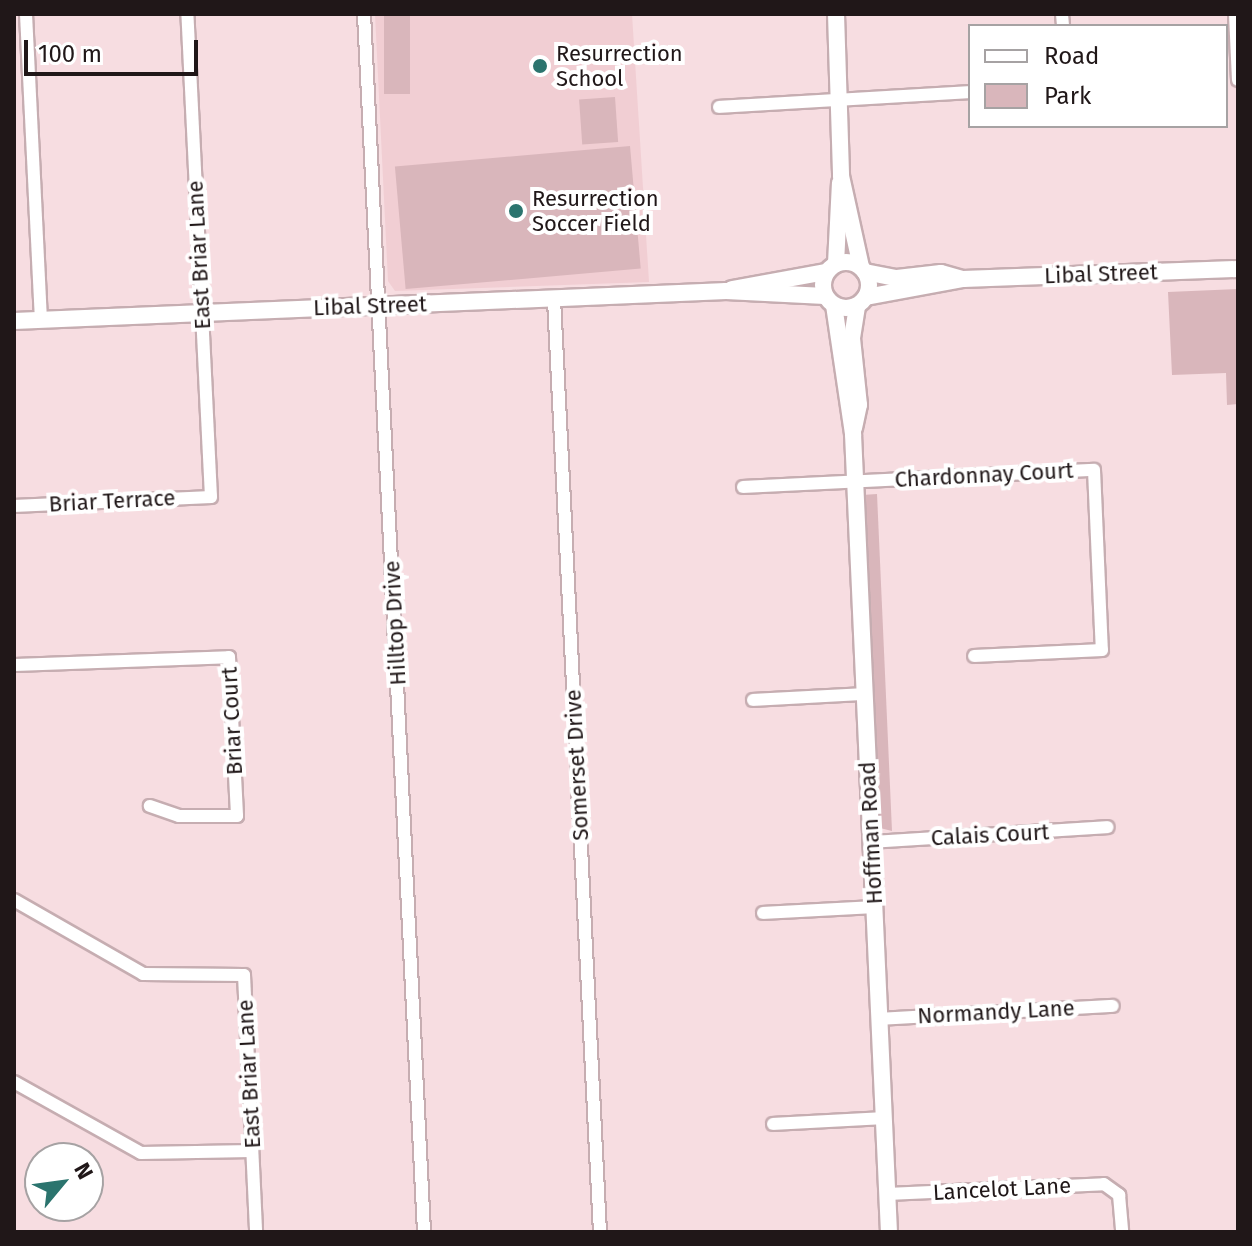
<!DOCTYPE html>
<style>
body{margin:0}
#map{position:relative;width:1252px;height:1246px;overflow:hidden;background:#f7dde1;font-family:"Fira Sans",sans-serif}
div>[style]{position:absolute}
.built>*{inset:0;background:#f1ced3}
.green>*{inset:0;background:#d9b6bb;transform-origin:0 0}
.roads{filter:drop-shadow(2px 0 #c6adb1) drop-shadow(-2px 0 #c6adb1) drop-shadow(0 2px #c6adb1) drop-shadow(0 -2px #c6adb1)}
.street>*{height:12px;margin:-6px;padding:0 6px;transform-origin:6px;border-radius:6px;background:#fff}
.secondary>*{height:16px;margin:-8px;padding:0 8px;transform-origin:8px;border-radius:8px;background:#fff}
.secondary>.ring{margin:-8px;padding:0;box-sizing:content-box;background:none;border:16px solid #fff;border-radius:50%}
.dots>*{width:22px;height:22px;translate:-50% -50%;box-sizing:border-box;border:4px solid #fff;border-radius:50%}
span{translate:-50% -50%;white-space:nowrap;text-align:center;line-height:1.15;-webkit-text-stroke:8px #fff;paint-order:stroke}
.poi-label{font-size:22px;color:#201718}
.left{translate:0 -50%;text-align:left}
.street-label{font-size:22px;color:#201718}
.frame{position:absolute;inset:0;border:16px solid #201718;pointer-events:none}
.legend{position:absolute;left:968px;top:24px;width:260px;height:104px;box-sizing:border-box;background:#fff;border:2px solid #a6a2a3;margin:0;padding:10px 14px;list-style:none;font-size:24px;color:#201718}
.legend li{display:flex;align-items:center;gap:16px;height:40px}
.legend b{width:40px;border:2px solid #a6a2a3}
.north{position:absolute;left:24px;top:1142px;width:80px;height:80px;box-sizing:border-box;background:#fff;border:2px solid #a6a2a3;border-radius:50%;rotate:61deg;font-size:22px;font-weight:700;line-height:32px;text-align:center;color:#201718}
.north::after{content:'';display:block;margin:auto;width:28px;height:36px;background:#2b746e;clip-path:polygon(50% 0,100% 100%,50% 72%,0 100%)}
.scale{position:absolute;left:24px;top:40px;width:174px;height:36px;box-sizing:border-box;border:4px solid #201718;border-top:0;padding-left:10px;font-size:24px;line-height:28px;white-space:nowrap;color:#201718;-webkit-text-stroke:6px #fff;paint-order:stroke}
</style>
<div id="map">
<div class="built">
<div style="clip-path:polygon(375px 14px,632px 14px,649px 282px,395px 291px,388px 281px)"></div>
</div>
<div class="green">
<div style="left:384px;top:14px;width:26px;height:80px"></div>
<div style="left:615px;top:97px;width:45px;height:36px;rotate:86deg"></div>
<div style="left:630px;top:146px;width:123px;height:236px;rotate:85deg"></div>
<div style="clip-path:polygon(1238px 289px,1238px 404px,1227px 405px,1226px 373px,1172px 375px,1168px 292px)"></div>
<div style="clip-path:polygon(877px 494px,892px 831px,880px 828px,862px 495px)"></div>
</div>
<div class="roads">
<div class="street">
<div style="left:26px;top:14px;width:306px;rotate:87.2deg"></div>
<div style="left:364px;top:14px;width:1219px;rotate:87.18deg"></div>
<div style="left:1062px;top:14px;width:12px;rotate:85deg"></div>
<div style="left:1235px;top:14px;width:66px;rotate:87.4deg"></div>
<div style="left:719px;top:107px;width:251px;rotate:-3.4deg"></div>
<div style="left:554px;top:299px;width:934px;rotate:87.18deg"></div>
<div style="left:743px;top:487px;width:351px;rotate:-2.8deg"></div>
<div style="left:1094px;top:470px;width:180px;rotate:87.5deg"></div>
<div style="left:1102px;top:650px;width:128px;rotate:177.3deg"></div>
<div style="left:14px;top:506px;width:197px;rotate:-2.6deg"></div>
<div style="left:211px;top:497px;width:484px;rotate:-92.8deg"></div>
<div style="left:14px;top:665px;width:215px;rotate:-2.1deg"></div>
<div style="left:229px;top:657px;width:159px;rotate:87.1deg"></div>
<div style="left:237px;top:816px;width:58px;rotate:180deg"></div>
<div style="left:179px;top:816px;width:31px;rotate:-161deg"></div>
<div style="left:753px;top:700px;width:112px;rotate:-3.1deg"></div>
<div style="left:871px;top:842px;width:237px;rotate:-3.6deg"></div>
<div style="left:14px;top:900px;width:149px;rotate:29.8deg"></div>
<div style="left:143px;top:974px;width:101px;rotate:0.6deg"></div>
<div style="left:244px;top:975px;width:257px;rotate:87.3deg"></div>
<div style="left:763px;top:913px;width:111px;rotate:-3.1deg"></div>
<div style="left:879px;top:1019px;width:234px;rotate:-3.2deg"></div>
<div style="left:14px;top:1082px;width:145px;rotate:29.2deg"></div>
<div style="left:141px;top:1153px;width:111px;rotate:-1deg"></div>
<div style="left:773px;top:1124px;width:111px;rotate:-3.1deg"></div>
<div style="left:887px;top:1194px;width:217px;rotate:-2.6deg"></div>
<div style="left:1104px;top:1184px;width:19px;rotate:36deg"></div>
<div style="left:1119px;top:1195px;width:37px;rotate:85deg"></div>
</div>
<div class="secondary">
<div style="left:836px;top:14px;width:162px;rotate:88.2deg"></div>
<div style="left:841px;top:176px;width:93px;rotate:77.6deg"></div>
<div class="ring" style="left:823px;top:262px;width:30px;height:30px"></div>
<div style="left:836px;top:264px;width:81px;rotate:-87.2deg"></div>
<div style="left:865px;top:272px;width:33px;rotate:11deg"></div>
<div style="left:897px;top:278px;width:44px;rotate:-6.5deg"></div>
<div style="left:941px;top:273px;width:22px;rotate:16deg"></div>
<div style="left:732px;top:289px;width:96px;rotate:-10.3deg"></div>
<div style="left:866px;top:297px;width:99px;rotate:-10.5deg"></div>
<div style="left:963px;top:279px;width:275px;rotate:-2.1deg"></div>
<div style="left:834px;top:305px;width:130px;rotate:81.6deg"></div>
<div style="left:853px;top:434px;width:799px;rotate:87.42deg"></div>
<div style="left:14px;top:321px;width:713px;rotate:-2.41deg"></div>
<div style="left:726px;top:291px;width:99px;rotate:2.9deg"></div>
<div style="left:854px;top:428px;width:24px;rotate:-78deg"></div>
<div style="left:859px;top:405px;width:67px;rotate:-96deg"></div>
<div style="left:852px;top:338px;width:33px;rotate:-81deg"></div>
</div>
</div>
<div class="dots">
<div style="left:540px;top:66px;background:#2b746e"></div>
<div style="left:516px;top:211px;background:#2b746e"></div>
</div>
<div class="poi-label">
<span class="left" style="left:556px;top:66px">Resurrection<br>School</span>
<span class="left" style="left:532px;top:211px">Resurrection<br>Soccer Field</span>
</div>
<div class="street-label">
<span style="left:199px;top:255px;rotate:-93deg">East Briar Lane</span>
<span style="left:1101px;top:274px;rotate:-2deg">Libal Street</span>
<span style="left:370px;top:306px;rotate:-2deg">Libal Street</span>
<span style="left:984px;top:475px;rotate:-3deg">Chardonnay Court</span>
<span style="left:112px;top:501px;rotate:-3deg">Briar Terrace</span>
<span style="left:395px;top:623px;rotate:-93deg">Hilltop Drive</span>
<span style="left:232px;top:721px;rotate:-93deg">Briar Court</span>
<span style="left:577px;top:765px;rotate:-93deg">Somerset Drive</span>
<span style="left:871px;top:833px;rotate:-93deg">Hoffman Road</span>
<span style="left:990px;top:835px;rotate:-3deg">Calais Court</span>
<span style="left:996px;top:1012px;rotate:-3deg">Normandy Lane</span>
<span style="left:249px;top:1074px;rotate:-93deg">East Briar Lane</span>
<span style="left:1002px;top:1189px;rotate:-3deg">Lancelot Lane</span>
</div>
<div class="frame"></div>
<ul class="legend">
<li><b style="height:10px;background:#fff"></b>Road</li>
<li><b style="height:22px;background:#d9b6bb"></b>Park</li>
</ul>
<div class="north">N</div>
<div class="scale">100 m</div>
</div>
